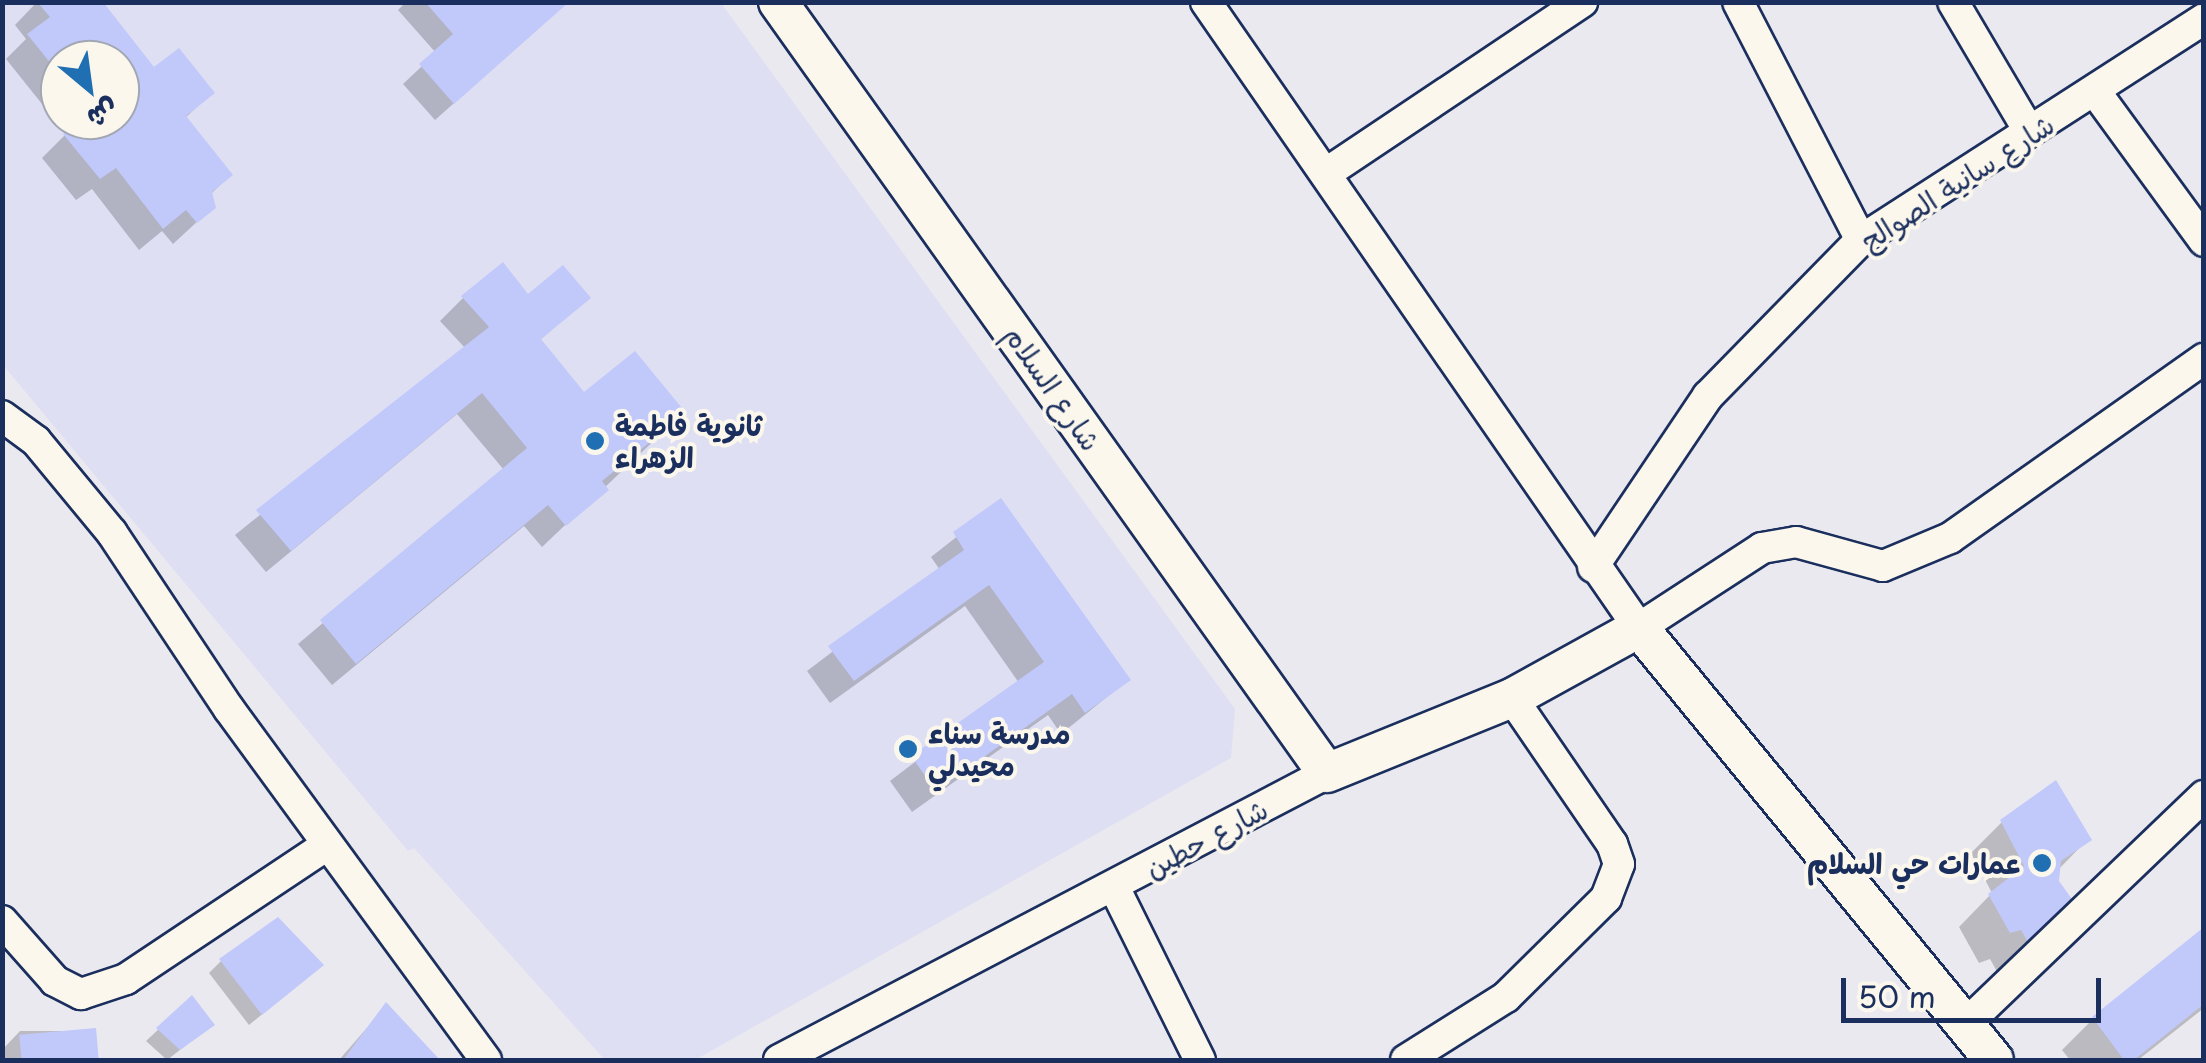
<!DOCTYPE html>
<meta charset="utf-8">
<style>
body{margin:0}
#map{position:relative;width:2206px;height:1063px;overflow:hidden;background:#eae9f0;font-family:"Playpen Sans","Playpen Sans Arabic",sans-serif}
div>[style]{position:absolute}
.built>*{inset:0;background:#dedff3}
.shadow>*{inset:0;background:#0003}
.building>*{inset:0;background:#c1c8fa;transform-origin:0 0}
.roads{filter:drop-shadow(2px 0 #1b2f5e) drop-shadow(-2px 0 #1b2f5e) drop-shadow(0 2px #1b2f5e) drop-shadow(0 -2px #1b2f5e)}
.minor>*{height:30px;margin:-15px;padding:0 15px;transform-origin:15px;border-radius:15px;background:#fbf7ec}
.tertiary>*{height:38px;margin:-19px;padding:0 19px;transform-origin:19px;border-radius:19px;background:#fbf7ec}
.dots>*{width:28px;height:28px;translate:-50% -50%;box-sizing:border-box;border:5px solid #fbf7ec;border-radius:50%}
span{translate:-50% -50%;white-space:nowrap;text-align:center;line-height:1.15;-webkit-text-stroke:8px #fbf7ec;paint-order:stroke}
.street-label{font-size:28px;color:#1b2f5e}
.poi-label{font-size:28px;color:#1b2f5e;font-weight:700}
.left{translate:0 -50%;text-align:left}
.right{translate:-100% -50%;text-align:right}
.frame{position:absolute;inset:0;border:5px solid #1b2f5e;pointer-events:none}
.north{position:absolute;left:40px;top:40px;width:100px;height:100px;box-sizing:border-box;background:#fbf7ec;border:2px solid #a1a7b3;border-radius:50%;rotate:151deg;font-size:28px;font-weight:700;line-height:40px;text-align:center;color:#1b2f5e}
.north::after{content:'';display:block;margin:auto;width:35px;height:45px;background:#1f6fb2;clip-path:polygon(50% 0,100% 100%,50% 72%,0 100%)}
.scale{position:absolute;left:1841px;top:978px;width:260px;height:45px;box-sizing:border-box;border:5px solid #1b2f5e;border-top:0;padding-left:12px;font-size:30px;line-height:35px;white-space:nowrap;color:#1b2f5e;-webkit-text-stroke:8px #fbf7ec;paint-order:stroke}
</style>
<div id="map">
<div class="built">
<div style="clip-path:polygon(evenodd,2px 3px,721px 3px,1235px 709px,1231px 758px,695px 1060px,605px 1060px,414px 848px,408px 851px,3px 365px,2px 3px,60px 60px,120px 60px,120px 120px,60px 120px,60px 60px)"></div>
</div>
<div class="shadow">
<div style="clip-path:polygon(evenodd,37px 2px,69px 2px,153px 71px,212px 93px,185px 118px,230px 175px,210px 195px,213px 207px,173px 244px,162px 231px,139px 250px,92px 189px,76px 200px,42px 158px,66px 134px,6px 59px,26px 39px,15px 25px,37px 2px,60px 60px,120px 60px,120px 120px,60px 120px,60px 60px)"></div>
<div style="clip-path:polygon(406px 2px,568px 2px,435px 120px,403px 84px,436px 53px,398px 10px)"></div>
<div style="clip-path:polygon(463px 298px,587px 298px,539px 341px,584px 395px,683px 413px,542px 547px,524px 526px,332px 685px,298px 644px,504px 470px,457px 414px,266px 572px,235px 535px,466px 349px,440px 321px)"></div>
<div style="clip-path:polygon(1001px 502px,1128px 680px,1061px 734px,1048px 715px,912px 812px,890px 781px,1019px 683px,965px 606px,830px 703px,807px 671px,940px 570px,931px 557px)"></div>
<div style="clip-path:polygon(2002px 822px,2088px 839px,2058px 870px,2056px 881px,2076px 909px,1999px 975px,1990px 959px,1979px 963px,1959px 927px,1992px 893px,1971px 853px)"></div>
<div style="clip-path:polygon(2204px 930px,2204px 1008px,2138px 1060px,2070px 1060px,2062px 1050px,2093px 1019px)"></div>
<div style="clip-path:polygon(221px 961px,309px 976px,249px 1025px,209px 973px)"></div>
<div style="clip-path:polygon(191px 999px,212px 1025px,167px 1060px,146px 1041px)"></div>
<div style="clip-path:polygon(386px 1006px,437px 1060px,339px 1060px)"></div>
<div style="clip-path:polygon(20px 1031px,93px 1031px,96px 1060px,4px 1060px,3px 1049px)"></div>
</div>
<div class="building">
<div style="clip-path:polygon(103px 2px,154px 67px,179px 48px,215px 93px,186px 116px,233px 175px,212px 192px,216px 208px,197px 223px,186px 210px,163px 229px,116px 168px,100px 179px,63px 134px,81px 120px,120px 120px,120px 60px,60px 60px,60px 75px,27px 34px,50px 17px,38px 3px)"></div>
<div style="clip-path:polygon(425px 2px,569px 2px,454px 104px,419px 64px,453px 34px)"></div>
<div style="clip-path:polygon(503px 262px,528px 294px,563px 265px,591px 298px,541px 339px,584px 392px,635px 351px,686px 413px,602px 481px,609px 490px,566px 526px,548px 505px,356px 664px,320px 620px,527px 448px,482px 393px,291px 551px,256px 510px,489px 327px,461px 296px)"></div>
<div style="clip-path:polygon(1001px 498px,1131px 680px,1085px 713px,1072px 694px,936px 791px,911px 756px,1044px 662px,989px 585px,854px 681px,828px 646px,964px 550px,953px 532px)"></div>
<div style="clip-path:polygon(2056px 780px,2092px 840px,2061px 861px,2059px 881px,2079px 909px,2030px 946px,2021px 930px,2010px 933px,1988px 894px,2024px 866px,2000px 820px)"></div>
<div style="clip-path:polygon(278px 917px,324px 965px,262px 1015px,219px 959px)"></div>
<div style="clip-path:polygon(2204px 927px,2204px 1004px,2134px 1060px,2124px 1060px,2092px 1017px)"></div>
<div style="clip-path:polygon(192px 995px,215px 1025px,180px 1050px,156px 1028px)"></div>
<div style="clip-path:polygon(386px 1002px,440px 1060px,343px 1060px)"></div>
<div style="left:96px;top:1028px;width:32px;height:77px;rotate:85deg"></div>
</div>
<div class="roads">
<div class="minor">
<div style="left:1206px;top:2px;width:761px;rotate:55.33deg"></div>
<div style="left:1639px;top:628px;width:147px;rotate:-33deg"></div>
<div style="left:1762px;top:548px;width:35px;rotate:-10deg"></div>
<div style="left:1796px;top:542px;width:90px;rotate:15.4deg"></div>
<div style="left:1883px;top:566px;width:73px;rotate:-22.7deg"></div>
<div style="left:1950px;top:538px;width:311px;rotate:-35.2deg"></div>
<div style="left:1738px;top:2px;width:268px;rotate:62.7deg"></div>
<div style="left:1953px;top:2px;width:150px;rotate:59.5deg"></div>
<div style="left:2097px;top:94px;width:182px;rotate:53.9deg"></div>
<div style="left:1328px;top:172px;width:306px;rotate:-33.8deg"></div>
<div style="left:2px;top:416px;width:42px;rotate:36.3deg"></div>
<div style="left:36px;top:441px;width:119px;rotate:50.4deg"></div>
<div style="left:112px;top:533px;width:211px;rotate:56.4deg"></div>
<div style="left:229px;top:709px;width:435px;rotate:53.8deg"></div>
<div style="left:1593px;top:567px;width:206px;rotate:-56.1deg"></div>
<div style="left:1708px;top:396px;width:219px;rotate:-45.6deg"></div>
<div style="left:1861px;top:240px;width:408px;rotate:-32.8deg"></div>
<div style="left:1114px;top:887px;width:193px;rotate:63.6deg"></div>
<div style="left:2px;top:921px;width:80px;rotate:48.5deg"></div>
<div style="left:55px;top:981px;width:29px;rotate:27deg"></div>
<div style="left:81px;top:994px;width:47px;rotate:-18.4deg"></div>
<div style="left:126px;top:979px;width:242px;rotate:-33.7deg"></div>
<div style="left:1965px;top:1025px;width:331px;rotate:-43.8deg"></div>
<div style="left:779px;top:1060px;width:619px;rotate:-27.64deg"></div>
<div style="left:1406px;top:1060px;width:118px;rotate:-32.2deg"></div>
<div style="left:1506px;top:997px;width:141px;rotate:-44.7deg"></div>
<div style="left:1606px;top:898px;width:36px;rotate:-69deg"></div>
<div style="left:1619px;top:864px;width:21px;rotate:-109deg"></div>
<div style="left:1612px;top:844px;width:177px;rotate:-124.4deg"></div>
</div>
<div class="tertiary">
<div style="left:778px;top:2px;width:946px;rotate:54.55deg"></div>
<div style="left:1327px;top:773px;width:200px;rotate:-22.1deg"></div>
<div style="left:1512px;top:698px;width:145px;rotate:-28.9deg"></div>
<div style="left:1639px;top:628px;width:559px;rotate:50.59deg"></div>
</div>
</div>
<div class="dots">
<div style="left:595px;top:441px;background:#1f6fb2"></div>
<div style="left:908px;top:749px;background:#1f6fb2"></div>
<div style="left:2042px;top:863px;background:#1f6fb2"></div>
</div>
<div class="street-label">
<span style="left:1957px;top:182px;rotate:-33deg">شارع سانية الصوالح</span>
<span style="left:1053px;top:388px;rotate:55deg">شارع السلام</span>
<span style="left:1206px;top:838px;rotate:-28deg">شارع حطين</span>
</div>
<div class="poi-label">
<span class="left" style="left:615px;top:441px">ثانوية فاطمة<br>الزهراء</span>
<span class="left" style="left:928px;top:749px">مدرسة سناء<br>محيدلي</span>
<span class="right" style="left:2022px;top:863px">عمارات حي السلام</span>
</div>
<div class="frame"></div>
<div class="north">ش</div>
<div class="scale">50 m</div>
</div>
